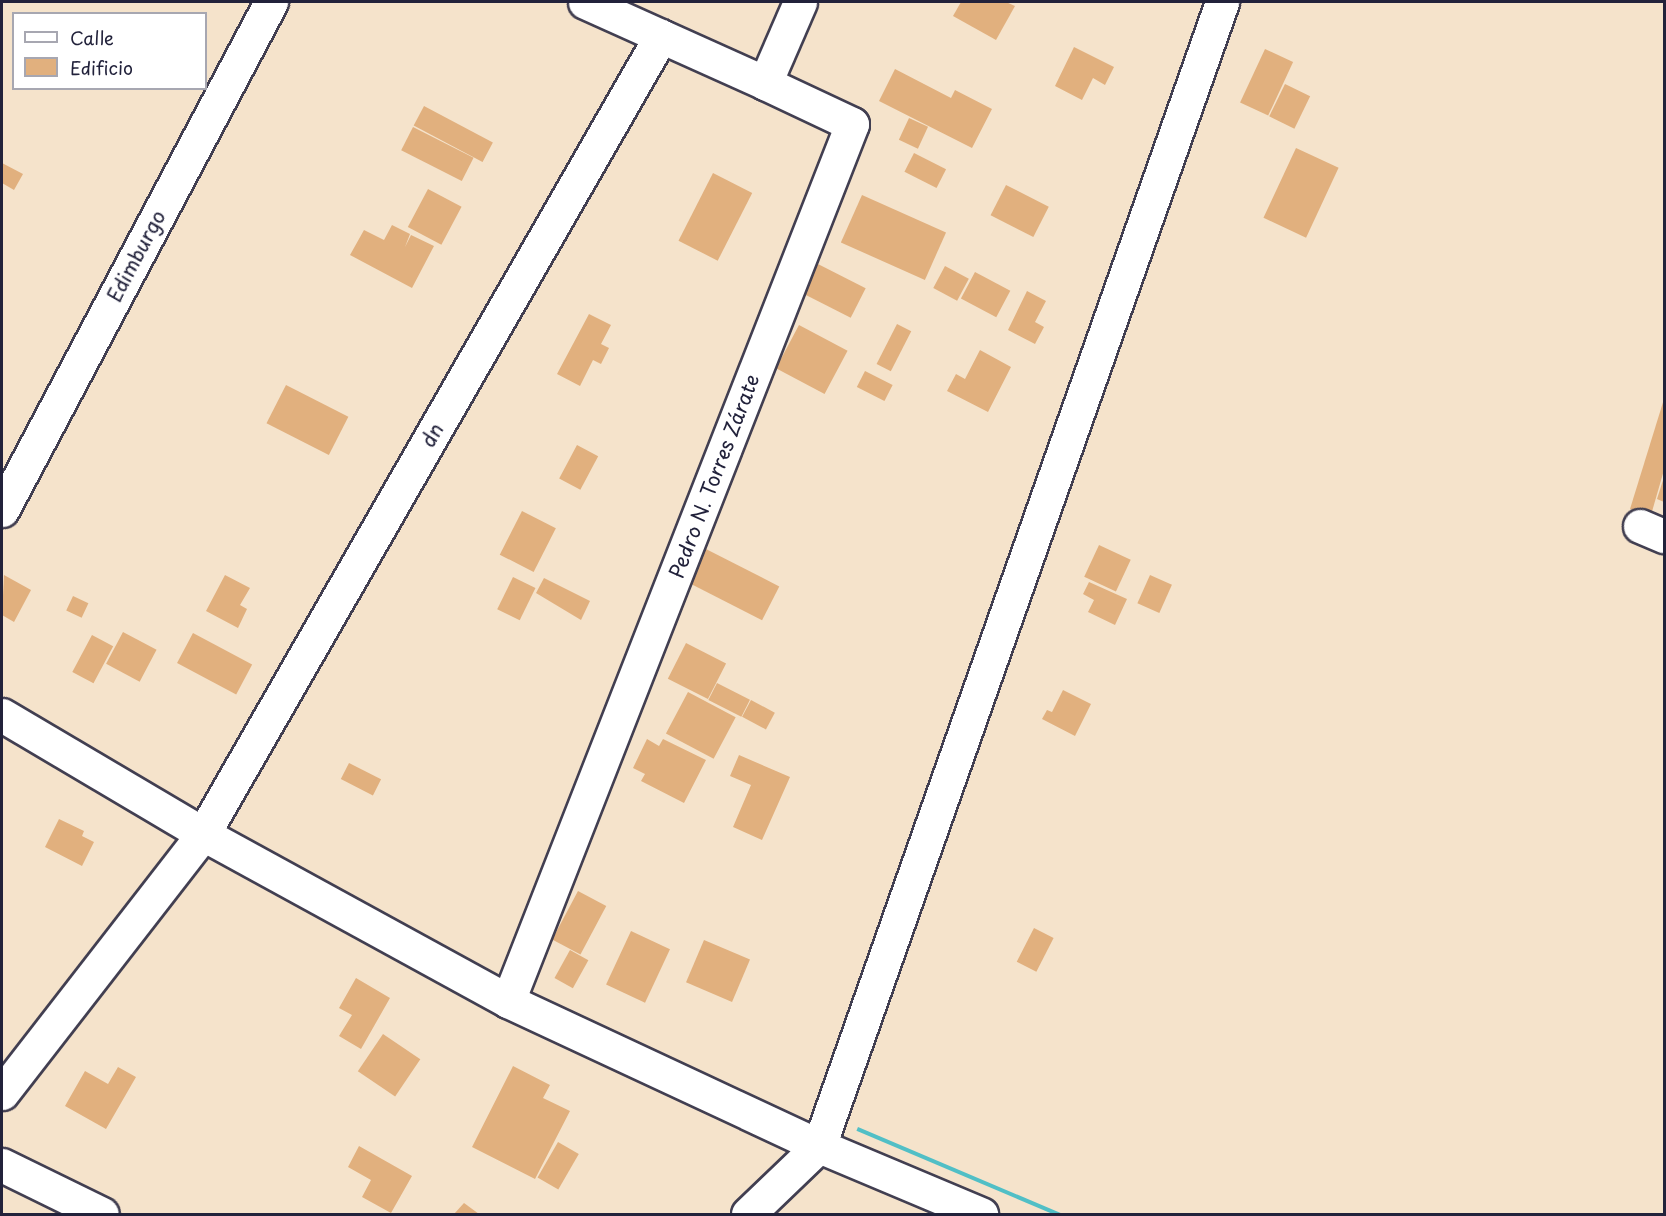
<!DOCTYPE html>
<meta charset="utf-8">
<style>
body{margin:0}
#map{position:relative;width:1666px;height:1216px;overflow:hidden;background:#f5e3cb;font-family:"Playpen Sans",sans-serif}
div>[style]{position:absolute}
.water>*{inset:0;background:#51bfc6;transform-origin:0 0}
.building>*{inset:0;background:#e1b07e;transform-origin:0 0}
.roads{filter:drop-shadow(2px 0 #423f51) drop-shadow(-2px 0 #423f51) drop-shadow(0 2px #423f51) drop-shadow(0 -2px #423f51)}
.minor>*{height:33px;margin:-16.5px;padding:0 16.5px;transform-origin:16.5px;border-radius:16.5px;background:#fff}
span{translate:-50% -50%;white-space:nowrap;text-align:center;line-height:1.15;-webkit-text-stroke:4.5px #fff;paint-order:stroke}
.street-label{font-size:20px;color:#22223b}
.frame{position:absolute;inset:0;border:3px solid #22223b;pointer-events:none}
.legend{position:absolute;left:12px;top:12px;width:195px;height:78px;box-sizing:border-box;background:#fff;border:2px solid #a7a7b1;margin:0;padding:8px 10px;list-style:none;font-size:18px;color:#22223b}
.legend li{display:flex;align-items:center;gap:12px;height:30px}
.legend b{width:30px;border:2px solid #a7a7b1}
</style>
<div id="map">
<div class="water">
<div style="left:858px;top:1127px;width:224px;height:4px;rotate:23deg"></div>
</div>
<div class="building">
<div style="clip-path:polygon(961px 2px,1006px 2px,1015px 6px,996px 40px,953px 16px)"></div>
<div style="clip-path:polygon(1074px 47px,1114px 67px,1105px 85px,1093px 78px,1082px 100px,1055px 86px)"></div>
<div style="left:1265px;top:49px;width:31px;height:59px;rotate:25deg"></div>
<div style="clip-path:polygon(895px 69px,951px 98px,955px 90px,992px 109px,972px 148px,879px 101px)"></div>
<div style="left:1285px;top:84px;width:28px;height:36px;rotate:26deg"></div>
<div style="left:424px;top:106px;width:78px;height:22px;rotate:28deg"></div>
<div style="left:909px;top:118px;width:21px;height:24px;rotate:25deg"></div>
<div style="left:413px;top:127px;width:68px;height:26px;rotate:27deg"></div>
<div style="left:1296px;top:148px;width:47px;height:77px;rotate:25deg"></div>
<div style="left:914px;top:153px;width:36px;height:21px;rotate:27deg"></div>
<div style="clip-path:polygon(2px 163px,23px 174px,14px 190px,2px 183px)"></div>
<div style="left:713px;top:173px;width:44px;height:76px;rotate:27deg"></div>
<div style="left:1006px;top:185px;width:48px;height:34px;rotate:27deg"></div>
<div style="left:428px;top:189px;width:38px;height:43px;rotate:28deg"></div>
<div style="left:862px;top:195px;width:92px;height:52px;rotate:24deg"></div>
<div style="clip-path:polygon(392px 225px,410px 234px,405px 247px,411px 235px,434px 246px,412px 288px,350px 255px,364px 230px,384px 240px)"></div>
<div style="left:814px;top:262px;width:58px;height:33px;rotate:27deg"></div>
<div style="left:945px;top:266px;width:27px;height:25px;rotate:28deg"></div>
<div style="left:975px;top:272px;width:40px;height:30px;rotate:28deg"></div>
<div style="clip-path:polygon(1027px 291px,1046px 301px,1035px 322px,1044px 327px,1035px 344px,1008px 330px)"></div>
<div style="clip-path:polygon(589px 314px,611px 325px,601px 344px,609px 348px,601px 364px,593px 360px,580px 386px,557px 374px)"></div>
<div style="left:897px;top:324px;width:16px;height:45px;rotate:27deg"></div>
<div style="left:799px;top:325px;width:55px;height:49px;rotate:28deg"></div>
<div style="clip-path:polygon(980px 350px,1011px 367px,988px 412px,947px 391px,956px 374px,965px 379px)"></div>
<div style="left:865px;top:371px;width:31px;height:18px;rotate:27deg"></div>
<div style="left:286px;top:385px;width:70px;height:43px;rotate:27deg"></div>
<div style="clip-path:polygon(1664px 399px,1664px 470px,1651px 515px,1630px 509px)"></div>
<div style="left:577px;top:445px;width:24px;height:38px;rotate:28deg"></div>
<div style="clip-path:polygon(1664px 477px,1664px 502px,1657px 499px)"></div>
<div style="left:522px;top:511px;width:38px;height:49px;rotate:27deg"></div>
<div style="left:1099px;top:545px;width:35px;height:35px;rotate:25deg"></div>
<div style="left:700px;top:546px;width:89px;height:38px;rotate:27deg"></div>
<div style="clip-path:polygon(4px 575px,31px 590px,14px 622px,2px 615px)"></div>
<div style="clip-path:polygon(225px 575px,250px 588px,240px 605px,247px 609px,238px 628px,206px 611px)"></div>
<div style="left:1150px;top:575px;width:24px;height:31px;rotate:24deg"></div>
<div style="left:513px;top:577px;width:25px;height:36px;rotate:26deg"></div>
<div style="clip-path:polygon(544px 578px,590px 601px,581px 620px,536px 593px)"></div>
<div style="clip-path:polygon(1089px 582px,1127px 599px,1115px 625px,1088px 612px,1094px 600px,1083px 594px)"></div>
<div style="left:73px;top:596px;width:17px;height:16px;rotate:25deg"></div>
<div style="left:123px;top:632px;width:38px;height:36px;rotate:28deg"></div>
<div style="left:193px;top:633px;width:67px;height:34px;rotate:28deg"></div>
<div style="left:92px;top:635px;width:24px;height:42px;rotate:28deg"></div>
<div style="left:686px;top:643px;width:45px;height:40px;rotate:27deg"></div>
<div style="left:717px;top:683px;width:37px;height:19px;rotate:27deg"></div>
<div style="clip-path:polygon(1063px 690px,1091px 704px,1075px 736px,1042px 719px,1047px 710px,1052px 712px)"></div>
<div style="left:688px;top:692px;width:54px;height:47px;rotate:28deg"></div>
<div style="left:751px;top:700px;width:27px;height:19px;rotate:28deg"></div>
<div style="clip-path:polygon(647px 739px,659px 746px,663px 739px,706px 760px,684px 803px,641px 781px,645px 774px,633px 768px)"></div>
<div style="clip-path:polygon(739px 755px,790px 777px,762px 840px,733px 827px,751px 785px,730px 776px)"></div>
<div style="left:349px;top:763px;width:36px;height:18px;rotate:27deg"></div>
<div style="clip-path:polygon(59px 819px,84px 831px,82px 836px,94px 842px,82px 866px,45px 847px)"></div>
<div style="left:578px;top:891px;width:32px;height:55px;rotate:28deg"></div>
<div style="left:1034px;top:928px;width:22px;height:38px;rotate:27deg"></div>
<div style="left:631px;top:931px;width:43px;height:59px;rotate:25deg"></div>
<div style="left:704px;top:940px;width:50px;height:46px;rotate:23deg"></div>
<div style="left:570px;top:950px;width:21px;height:32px;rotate:29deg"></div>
<div style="clip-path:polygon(356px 978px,390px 998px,361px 1049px,339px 1036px,352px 1015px,339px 1008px)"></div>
<div style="left:383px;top:1034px;width:45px;height:45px;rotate:34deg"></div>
<div style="clip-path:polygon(513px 1066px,550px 1085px,543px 1098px,570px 1111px,535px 1179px,472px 1147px)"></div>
<div style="clip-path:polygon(118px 1067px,136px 1077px,106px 1129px,65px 1106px,85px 1071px,108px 1084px)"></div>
<div style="left:558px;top:1142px;width:24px;height:41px;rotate:30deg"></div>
<div style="clip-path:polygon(359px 1146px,412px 1176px,391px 1213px,362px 1197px,371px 1180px,348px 1167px)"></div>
<div style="clip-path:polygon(464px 1203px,479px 1214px,454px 1214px)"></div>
</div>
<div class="roads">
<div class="minor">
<div style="left:585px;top:2px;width:197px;rotate:24.2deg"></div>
<div style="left:2px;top:510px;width:575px;rotate:-62.1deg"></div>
<div style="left:1640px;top:526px;width:26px;rotate:23deg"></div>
<div style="left:2px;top:715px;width:234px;rotate:30.6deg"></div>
<div style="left:203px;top:834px;width:348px;rotate:28.7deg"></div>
<div style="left:508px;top:1001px;width:343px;rotate:25deg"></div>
<div style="left:819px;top:1146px;width:176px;rotate:22.8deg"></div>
<div style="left:508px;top:1001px;width:942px;rotate:-68.58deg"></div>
<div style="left:852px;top:124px;width:96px;rotate:-154.8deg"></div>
<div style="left:765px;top:83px;width:88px;rotate:-66.6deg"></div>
<div style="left:2px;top:1093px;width:328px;rotate:-52.2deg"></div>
<div style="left:203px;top:834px;width:920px;rotate:-60.15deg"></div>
<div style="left:2px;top:1165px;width:111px;rotate:26.1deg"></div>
<div style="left:748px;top:1214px;width:98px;rotate:-43.8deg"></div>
<div style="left:819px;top:1146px;width:1213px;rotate:-70.59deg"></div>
</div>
</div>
<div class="street-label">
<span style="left:136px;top:256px;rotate:-62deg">Edimburgo</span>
<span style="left:432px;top:435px;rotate:-60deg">dn</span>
<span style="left:714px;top:476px;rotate:-69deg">Pedro N. Torres Zárate</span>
</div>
<div class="frame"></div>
<ul class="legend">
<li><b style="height:8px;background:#fff"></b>Calle</li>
<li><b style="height:16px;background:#e1b07e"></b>Edificio</li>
</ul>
</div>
